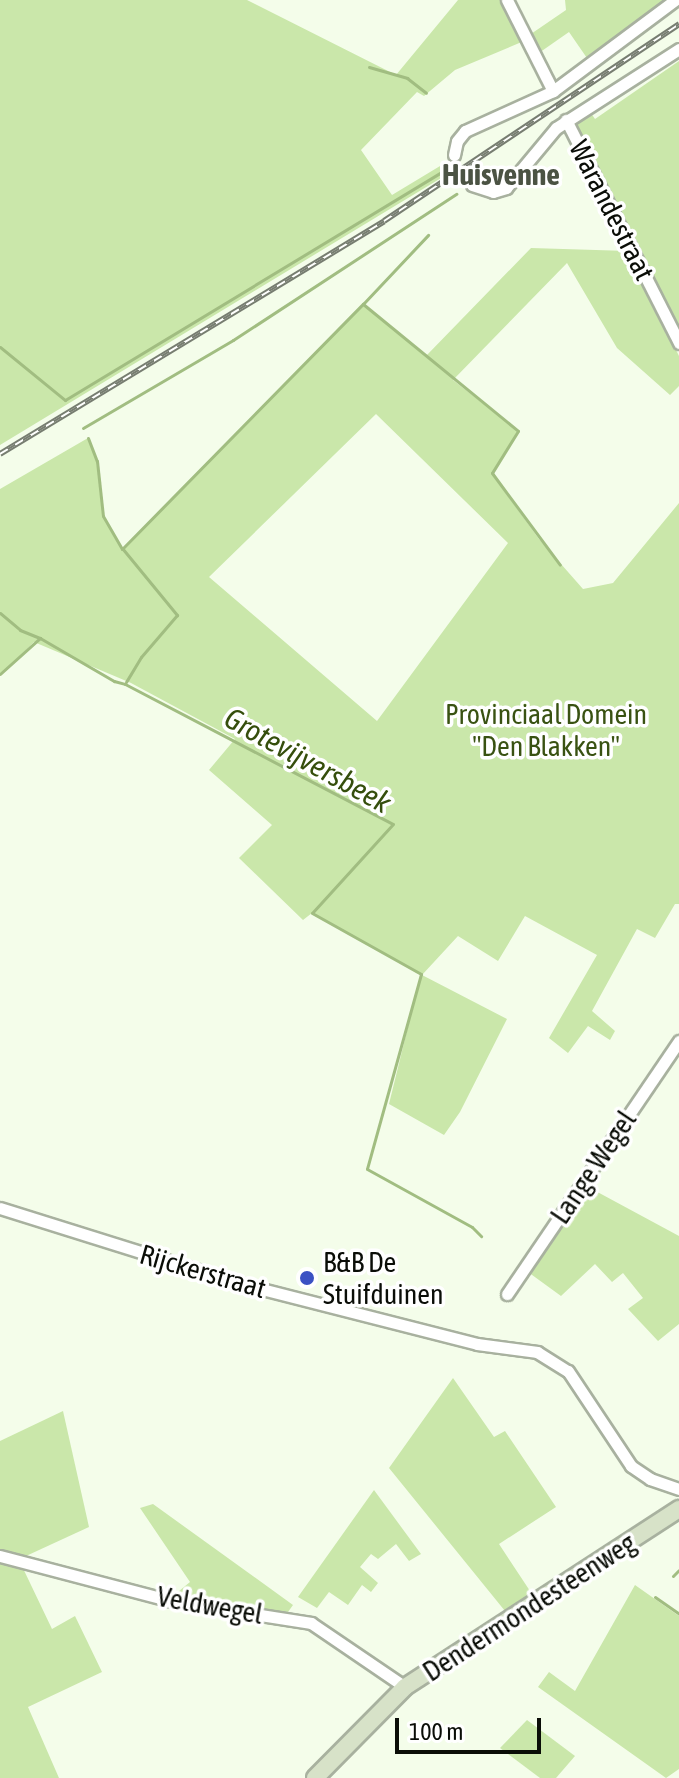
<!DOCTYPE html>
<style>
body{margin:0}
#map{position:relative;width:679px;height:1778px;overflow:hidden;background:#f4fdea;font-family:"Asap Condensed",sans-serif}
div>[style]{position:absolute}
.green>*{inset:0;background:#cae7aa}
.stream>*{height:3px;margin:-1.5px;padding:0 1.5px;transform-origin:1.5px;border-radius:1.5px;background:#a1bd81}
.roads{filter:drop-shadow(2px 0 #a8b19f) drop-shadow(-2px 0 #a8b19f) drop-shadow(0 2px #a8b19f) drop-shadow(0 -2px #a8b19f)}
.street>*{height:11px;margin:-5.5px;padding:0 5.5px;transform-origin:5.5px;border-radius:5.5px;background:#fff}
.secondary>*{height:16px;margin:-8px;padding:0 8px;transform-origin:8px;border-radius:8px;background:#d7e2c8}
.rail>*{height:6px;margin-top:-3px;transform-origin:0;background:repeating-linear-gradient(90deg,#fff 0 9px,#777d71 0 18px);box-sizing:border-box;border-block:2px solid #777d71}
.dots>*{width:22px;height:22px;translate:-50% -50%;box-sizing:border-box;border:4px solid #fff;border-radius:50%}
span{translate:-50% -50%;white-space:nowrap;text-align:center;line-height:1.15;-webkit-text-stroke:7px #fff;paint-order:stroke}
.street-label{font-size:28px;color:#0a0d07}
.park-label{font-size:28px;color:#395212}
.poi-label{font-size:28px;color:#0a0d07}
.left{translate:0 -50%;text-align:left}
.neighbourhood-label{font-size:30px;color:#4b5343;font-weight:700}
.water-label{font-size:30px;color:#354e0c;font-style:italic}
.scale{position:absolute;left:395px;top:1718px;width:146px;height:36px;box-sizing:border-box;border:4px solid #0a0d07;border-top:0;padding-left:10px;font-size:24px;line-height:28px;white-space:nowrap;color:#0a0d07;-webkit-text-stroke:6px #fff;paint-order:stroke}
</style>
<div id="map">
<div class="green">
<div style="clip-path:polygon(0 0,247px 0,396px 75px,458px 0,504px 0,524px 41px,455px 70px,424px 96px,417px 92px,361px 150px,392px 195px,450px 160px,456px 169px,0 445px)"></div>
<div style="clip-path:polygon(565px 0,668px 0,589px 61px,569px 32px,536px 55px,528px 36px,566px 10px)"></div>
<div style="clip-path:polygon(679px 61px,679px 339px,575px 126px,578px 116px,588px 109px,595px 119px)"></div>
<div style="clip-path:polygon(evenodd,531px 248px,628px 251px,679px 356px,679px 386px,670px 395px,617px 348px,567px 263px,453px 380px,518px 431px,492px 474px,539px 539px,583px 589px,613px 583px,679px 503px,679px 904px,675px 904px,655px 938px,637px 929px,592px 1011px,615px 1031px,610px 1040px,588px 1026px,568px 1053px,549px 1038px,597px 955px,525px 916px,498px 961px,458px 936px,422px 975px,507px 1019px,460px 1112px,444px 1135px,389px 1104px,421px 974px,312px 913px,303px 920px,239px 858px,272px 825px,209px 770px,235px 739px,131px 683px,34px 642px,0 675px,0 489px,88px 438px,97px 461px,103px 516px,123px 549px,363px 304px,426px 356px,531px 248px,376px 414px,508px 543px,377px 721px,209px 577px,376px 414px)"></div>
<div style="clip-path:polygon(590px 1188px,679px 1236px,679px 1324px,658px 1341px,628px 1309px,643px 1298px,623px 1273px,612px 1282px,595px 1264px,561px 1296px,528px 1272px)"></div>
<div style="clip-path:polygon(453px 1378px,494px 1437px,505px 1431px,556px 1507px,499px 1544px,532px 1594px,505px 1611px,389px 1468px)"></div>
<div style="clip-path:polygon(63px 1411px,89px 1527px,26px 1556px,0 1552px,0 1441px)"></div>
<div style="clip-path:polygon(374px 1490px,421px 1554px,409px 1561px,396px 1544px,378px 1559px,371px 1554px,360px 1567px,378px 1583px,371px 1592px,362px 1585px,348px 1605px,329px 1592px,317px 1608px,298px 1597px)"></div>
<div style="clip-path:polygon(153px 1504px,293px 1605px,288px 1612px,224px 1607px,173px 1596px,190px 1582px,140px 1508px)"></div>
<div style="clip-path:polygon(0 1559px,20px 1562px,52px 1629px,75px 1616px,102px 1672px,28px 1707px,59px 1778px,0 1778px)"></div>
<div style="clip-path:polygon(635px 1585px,679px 1616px,679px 1769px,666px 1778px,538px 1687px,549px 1672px,575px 1691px)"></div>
<div style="clip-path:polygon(527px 1720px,575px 1756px,556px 1778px,540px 1778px,500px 1748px)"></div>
</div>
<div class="stream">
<div style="left:369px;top:67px;width:40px;rotate:16deg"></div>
<div style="left:407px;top:78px;width:24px;rotate:38deg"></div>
<div style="left:363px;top:304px;width:95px;rotate:-46.7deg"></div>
<div style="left:0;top:347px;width:84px;rotate:39.2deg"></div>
<div style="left:65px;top:400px;width:452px;rotate:-31.2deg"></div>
<div style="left:83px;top:428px;width:174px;rotate:-30.4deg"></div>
<div style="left:233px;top:340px;width:267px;rotate:-33.2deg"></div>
<div style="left:88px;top:438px;width:25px;rotate:69deg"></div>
<div style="left:97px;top:461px;width:55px;rotate:83.8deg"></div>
<div style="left:103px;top:516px;width:38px;rotate:60deg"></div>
<div style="left:122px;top:549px;width:344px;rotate:-45.5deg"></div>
<div style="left:363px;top:304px;width:200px;rotate:39.3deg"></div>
<div style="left:518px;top:431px;width:49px;rotate:121.8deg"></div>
<div style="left:492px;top:473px;width:114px;rotate:53.5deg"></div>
<div style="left:122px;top:548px;width:87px;rotate:50.6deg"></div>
<div style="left:177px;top:615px;width:55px;rotate:130.6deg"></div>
<div style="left:141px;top:657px;width:29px;rotate:121deg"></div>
<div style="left:0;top:613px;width:26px;rotate:40deg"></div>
<div style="left:20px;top:630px;width:22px;rotate:22deg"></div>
<div style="left:0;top:674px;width:54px;rotate:-42deg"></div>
<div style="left:40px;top:638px;width:86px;rotate:30.2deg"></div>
<div style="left:114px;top:681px;width:11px;rotate:15deg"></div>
<div style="left:125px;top:684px;width:302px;rotate:27.6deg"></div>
<div style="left:393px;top:824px;width:120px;rotate:132.3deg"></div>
<div style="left:312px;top:913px;width:125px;rotate:29.2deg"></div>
<div style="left:421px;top:974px;width:202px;rotate:105.5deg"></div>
<div style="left:367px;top:1169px;width:120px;rotate:28.9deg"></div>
<div style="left:472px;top:1227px;width:13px;rotate:45deg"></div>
<div style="left:673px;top:1576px;width:8px;rotate:-45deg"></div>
<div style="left:655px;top:1597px;width:29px;rotate:35deg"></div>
</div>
<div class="roads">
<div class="street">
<div style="left:507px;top:0;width:102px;rotate:63.2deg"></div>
<div style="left:566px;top:120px;width:250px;rotate:63.1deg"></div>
<div style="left:454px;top:155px;width:14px;rotate:-78deg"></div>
<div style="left:457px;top:141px;width:13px;rotate:-51deg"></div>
<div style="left:465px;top:131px;width:97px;rotate:-24.4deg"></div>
<div style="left:553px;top:91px;width:152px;rotate:-36.7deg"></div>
<div style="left:472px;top:185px;width:22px;rotate:18deg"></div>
<div style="left:493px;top:192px;width:14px;rotate:-17deg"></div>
<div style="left:506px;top:188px;width:78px;rotate:-50.2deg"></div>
<div style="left:556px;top:128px;width:146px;rotate:-32.7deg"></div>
<div style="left:0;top:1208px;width:254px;rotate:17.4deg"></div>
<div style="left:242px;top:1284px;width:243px;rotate:14.3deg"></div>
<div style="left:477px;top:1344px;width:61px;rotate:7.6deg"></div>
<div style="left:537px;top:1352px;width:36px;rotate:32deg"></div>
<div style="left:568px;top:1371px;width:114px;rotate:56.4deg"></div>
<div style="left:631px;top:1466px;width:23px;rotate:34deg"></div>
<div style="left:650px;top:1479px;width:31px;rotate:19deg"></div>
<div style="left:507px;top:1294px;width:306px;rotate:-55.8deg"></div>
<div style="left:0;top:1556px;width:177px;rotate:14.7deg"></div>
<div style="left:171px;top:1601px;width:142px;rotate:8.9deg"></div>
<div style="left:311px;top:1623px;width:114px;rotate:34.2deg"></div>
</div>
<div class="secondary">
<div style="left:315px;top:1778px;width:128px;rotate:-45.3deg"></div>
<div style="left:405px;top:1687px;width:327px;rotate:-33deg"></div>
</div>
</div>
<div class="rail">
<div style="left:0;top:454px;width:449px;rotate:-31.2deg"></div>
<div style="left:384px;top:221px;width:355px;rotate:-33.7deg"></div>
</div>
<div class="dots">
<div style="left:307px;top:1278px;background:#3b51c3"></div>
</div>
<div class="street-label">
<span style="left:612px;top:210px;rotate:63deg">Warandestraat</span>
<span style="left:593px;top:1167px;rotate:-56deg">Lange Wegel</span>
<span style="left:203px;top:1271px;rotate:16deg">Rijckerstraat</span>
<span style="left:210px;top:1605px;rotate:10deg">Veldwegel</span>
<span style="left:529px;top:1607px;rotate:-33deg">Dendermondesteenweg</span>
</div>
<div class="park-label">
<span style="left:546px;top:730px">Provinciaal Domein<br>"Den Blakken"</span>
</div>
<div class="poi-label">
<span class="left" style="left:323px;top:1278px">B&amp;B De<br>Stuifduinen</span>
</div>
<div class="neighbourhood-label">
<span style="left:501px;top:174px">Huisvenne</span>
</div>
<div class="water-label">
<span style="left:308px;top:760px;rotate:29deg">Grotevijversbeek</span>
</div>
<div class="scale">100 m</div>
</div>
